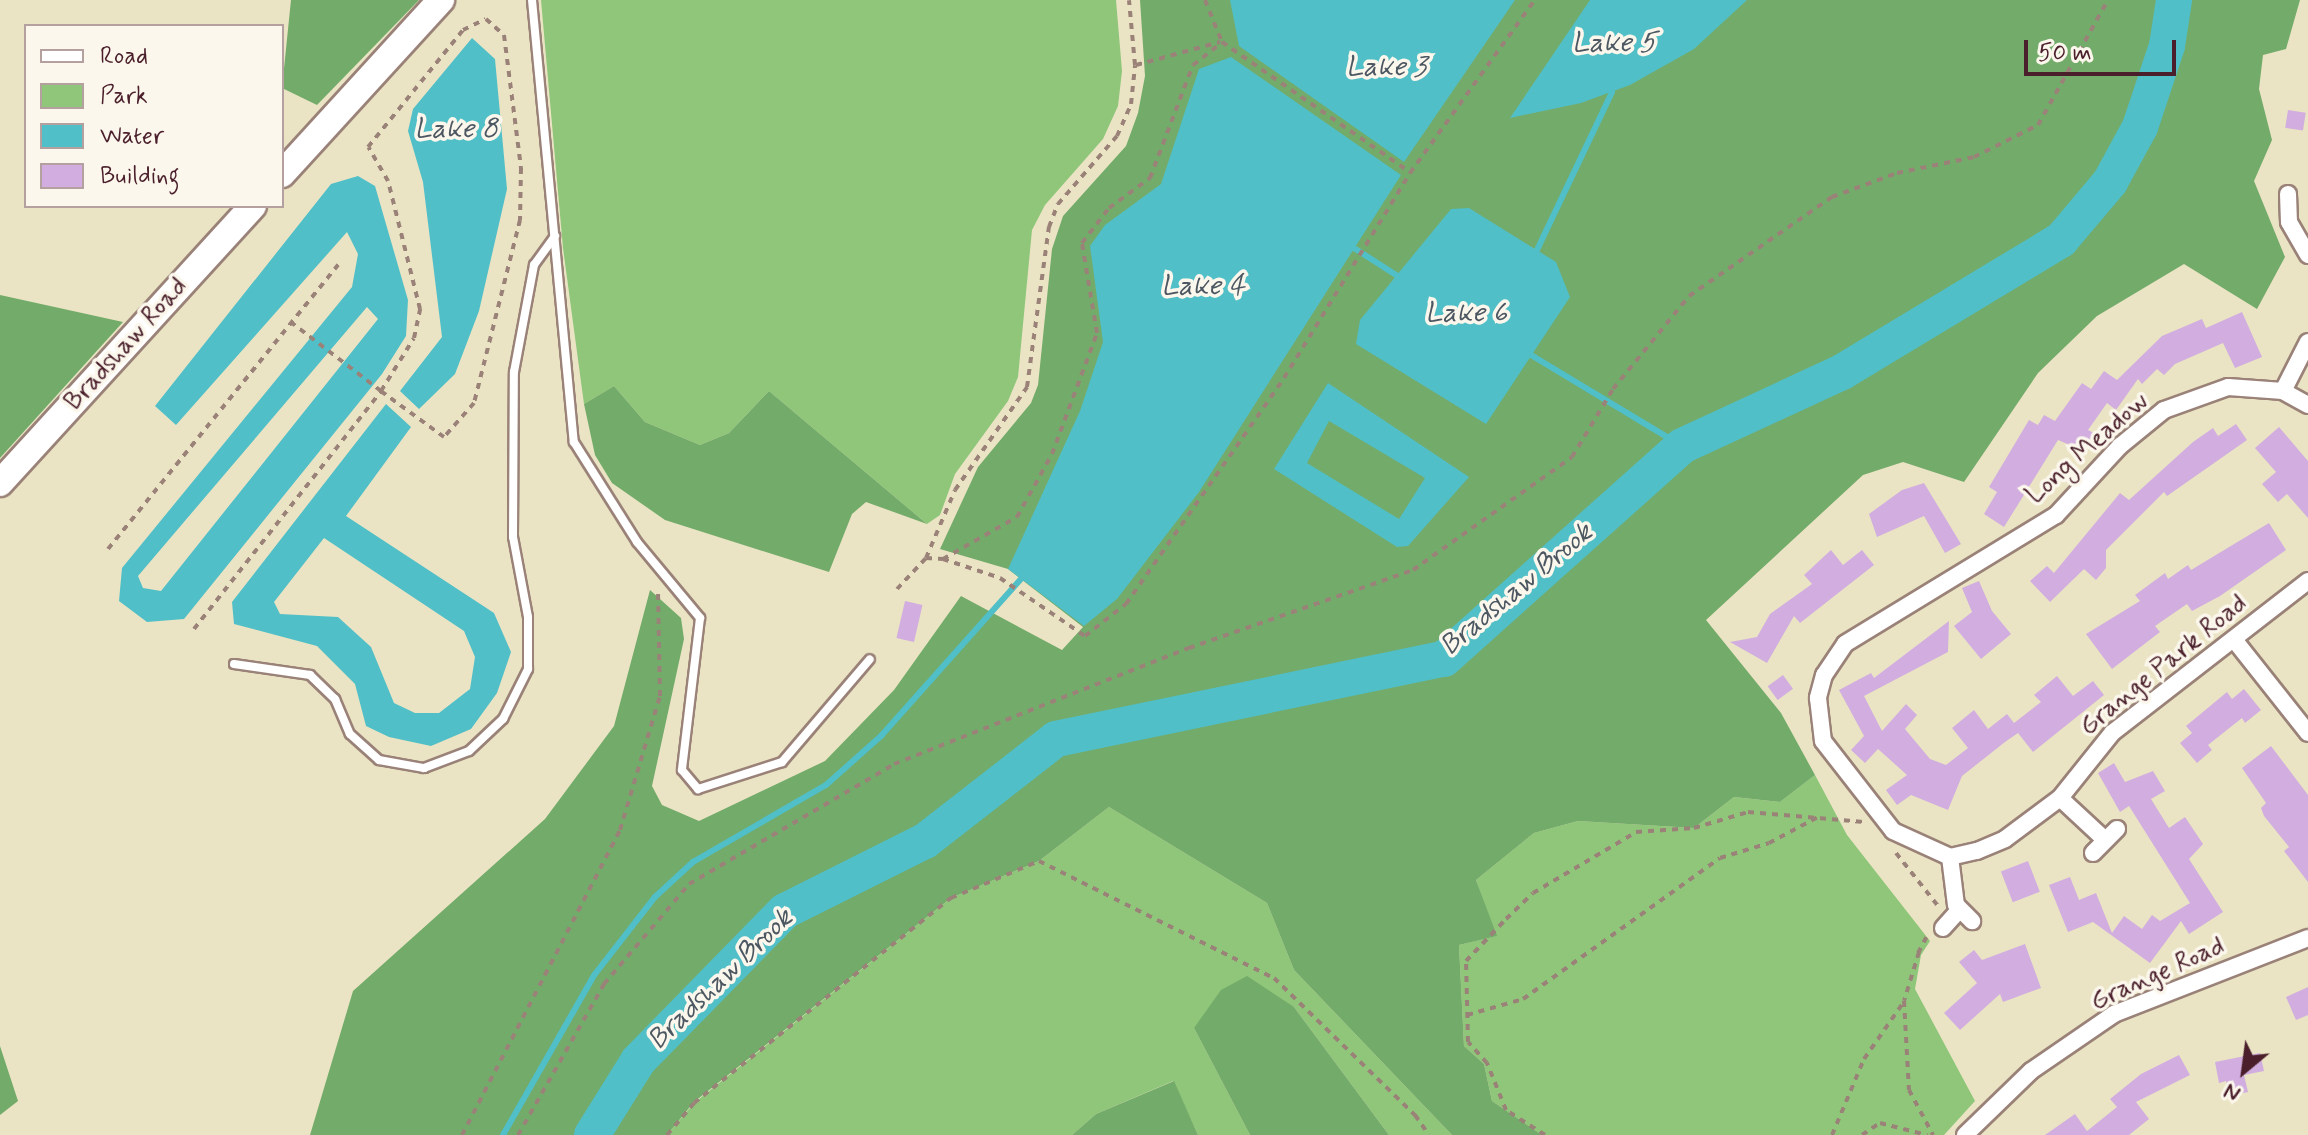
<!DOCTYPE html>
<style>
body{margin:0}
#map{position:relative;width:2308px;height:1135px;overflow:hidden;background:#eae4c4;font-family:Mynerve,sans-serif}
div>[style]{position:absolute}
.green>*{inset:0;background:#8fc67a}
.forest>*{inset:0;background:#73ab6a}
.water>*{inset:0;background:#51bfc7}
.stream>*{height:6px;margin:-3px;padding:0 3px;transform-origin:3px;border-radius:3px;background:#51bfc7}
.river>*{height:36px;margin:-18px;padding:0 18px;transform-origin:18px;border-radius:18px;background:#51bfc7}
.building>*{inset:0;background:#d1aedf;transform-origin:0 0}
.path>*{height:4px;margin-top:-2px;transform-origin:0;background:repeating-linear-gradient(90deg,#9a8278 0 6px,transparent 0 12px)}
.roads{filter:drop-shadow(2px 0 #9a8278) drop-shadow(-2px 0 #9a8278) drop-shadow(0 2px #9a8278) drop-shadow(0 -2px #9a8278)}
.service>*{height:8px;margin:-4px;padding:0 4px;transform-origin:4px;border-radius:4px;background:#fff}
.minor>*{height:16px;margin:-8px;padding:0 8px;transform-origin:8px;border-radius:8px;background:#fff}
.primary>*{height:26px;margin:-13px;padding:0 13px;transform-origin:13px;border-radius:13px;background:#fff}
span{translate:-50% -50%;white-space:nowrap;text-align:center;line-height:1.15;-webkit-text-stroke:7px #fbf7ec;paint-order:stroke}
.street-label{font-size:26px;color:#4a1f2b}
.water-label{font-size:28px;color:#4c5762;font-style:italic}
.legend{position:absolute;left:24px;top:24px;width:260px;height:184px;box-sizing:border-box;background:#fbf7ec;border:2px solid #b4a19f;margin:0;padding:10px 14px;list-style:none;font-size:24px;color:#4a1f2b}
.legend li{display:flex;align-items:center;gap:16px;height:40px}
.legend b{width:40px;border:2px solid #b4a19f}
.north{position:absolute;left:2204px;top:1031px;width:80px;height:80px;-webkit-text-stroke:6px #fbf7ec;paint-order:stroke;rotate:209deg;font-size:22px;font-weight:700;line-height:32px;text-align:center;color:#4a1f2b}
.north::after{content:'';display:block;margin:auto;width:28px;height:36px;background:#4a1f2b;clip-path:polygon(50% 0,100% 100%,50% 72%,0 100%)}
.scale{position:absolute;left:2024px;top:40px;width:152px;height:36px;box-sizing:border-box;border:4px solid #4a1f2b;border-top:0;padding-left:10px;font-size:24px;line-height:28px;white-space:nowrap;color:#4a1f2b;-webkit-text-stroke:6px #fbf7ec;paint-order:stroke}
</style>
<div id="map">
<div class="green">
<div style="clip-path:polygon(541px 0,1116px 0,1122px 71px,1118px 106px,1103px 139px,1045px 205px,1032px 230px,1018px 377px,1008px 401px,955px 474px,940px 515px,927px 524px,769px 391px,729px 433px,700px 445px,645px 422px,614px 386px,584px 404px,563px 248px)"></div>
<div style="clip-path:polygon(1815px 775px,1847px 835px,1930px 941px,1921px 955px,1915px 989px,1975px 1101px,1944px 1135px,1542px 1135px,1492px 1101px,1484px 1064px,1464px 1046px,1459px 945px,1496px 936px,1476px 880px,1534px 833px,1578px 821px,1694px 828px,1734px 797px,1780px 802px)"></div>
<div style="clip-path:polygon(1109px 807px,1267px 903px,1294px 970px,1452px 1135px,1389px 1135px,1294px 1007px,1194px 1028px,1250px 1135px,1198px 1135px,1173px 1081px,1096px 1114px,1072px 1135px,667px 1135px,694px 1103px,951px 898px,1039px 861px)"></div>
</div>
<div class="forest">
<div style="clip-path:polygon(291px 0,419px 0,317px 105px,282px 88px)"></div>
<div style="clip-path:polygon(1140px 0,2300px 0,2286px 49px,2263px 55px,2259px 89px,2272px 140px,2254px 181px,2285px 257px,2257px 309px,2184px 264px,2097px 316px,2038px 373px,1964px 482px,1903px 462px,1863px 475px,1706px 620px,1781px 713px,1815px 775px,1780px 802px,1734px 797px,1694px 828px,1578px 821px,1534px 833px,1476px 880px,1497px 936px,1459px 945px,1464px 1046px,1484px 1064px,1492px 1101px,1542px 1135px,1452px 1135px,1294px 970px,1267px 903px,1109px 807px,1039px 861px,951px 898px,694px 1102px,667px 1135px,310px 1135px,353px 991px,545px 819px,614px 726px,650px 590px,681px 618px,684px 639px,652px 786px,662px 805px,699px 821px,825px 761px,894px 690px,961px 596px,1062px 650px,1083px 627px,1008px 569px,940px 549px,978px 467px,1031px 403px,1038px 385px,1052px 249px,1063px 216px,1126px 146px,1138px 113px,1145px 76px)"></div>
<div style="clip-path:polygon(0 295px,123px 322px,0 458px)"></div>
<div style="clip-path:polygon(614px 386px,645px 422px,700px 445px,729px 433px,769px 391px,927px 524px,866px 502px,852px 514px,829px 572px,665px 520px,612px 483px,595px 455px,584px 404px)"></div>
<div style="clip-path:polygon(1247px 976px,1294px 1007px,1389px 1135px,1250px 1135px,1194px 1028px,1221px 990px)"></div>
<div style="clip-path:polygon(0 1046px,18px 1101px,0 1115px)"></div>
<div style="clip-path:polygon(1174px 1081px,1198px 1135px,1072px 1135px,1096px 1114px)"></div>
</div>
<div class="water">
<div style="clip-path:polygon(1230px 0,1515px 0,1404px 162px,1239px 46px)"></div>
<div style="clip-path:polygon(1590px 0,1747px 0,1694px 49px,1630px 85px,1581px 103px,1510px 118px)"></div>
<div style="clip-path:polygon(472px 38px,495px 59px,507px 189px,479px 311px,455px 374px,419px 409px,400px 391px,442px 337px,423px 182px,408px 131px,413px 109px)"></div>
<div style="clip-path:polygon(1231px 57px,1401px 175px,1199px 492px,1117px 599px,1084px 626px,1008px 569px,1080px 411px,1103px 342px,1090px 246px,1105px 225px,1161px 184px,1199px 69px)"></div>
<div style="clip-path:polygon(evenodd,358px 176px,375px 186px,408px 300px,406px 336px,382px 374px,184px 619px,147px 622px,119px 601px,122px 568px,352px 287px,358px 254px,347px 232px,176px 425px,155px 406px,331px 184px,358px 176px,367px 307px,378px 319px,161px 591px,143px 588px,138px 576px,367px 307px)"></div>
<div style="clip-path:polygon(1469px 208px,1556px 262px,1570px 297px,1486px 424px,1356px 344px,1360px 320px,1451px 209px)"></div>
<div style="clip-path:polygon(evenodd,1328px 383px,1469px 477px,1408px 546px,1397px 547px,1274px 469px,1328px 383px,1329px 421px,1425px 478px,1399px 519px,1307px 463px,1329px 421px)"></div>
<div style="clip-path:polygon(evenodd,386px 404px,411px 427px,346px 516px,494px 613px,511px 652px,497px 693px,471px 729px,431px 746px,389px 737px,366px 726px,355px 684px,317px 646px,234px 624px,232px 602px,386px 404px,324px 538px,464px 631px,475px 657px,470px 689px,439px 713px,415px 713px,394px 703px,371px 647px,338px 617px,280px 614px,274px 602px,324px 538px)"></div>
</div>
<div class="stream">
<div style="left:1354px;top:248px;width:50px;rotate:32.7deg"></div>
<div style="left:1537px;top:250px;width:175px;rotate:-64.6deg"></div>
<div style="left:1531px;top:355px;width:176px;rotate:31.1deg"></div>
<div style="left:503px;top:1135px;width:185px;rotate:-60.3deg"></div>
<div style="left:595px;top:974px;width:98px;rotate:-52.1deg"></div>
<div style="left:655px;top:897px;width:52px;rotate:-42.6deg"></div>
<div style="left:693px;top:862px;width:154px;rotate:-30.1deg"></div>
<div style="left:826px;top:785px;width:74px;rotate:-41.7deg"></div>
<div style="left:881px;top:736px;width:210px;rotate:-48.3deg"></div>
</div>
<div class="river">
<div style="left:592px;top:1135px;width:87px;rotate:-58.1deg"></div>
<div style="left:638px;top:1061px;width:210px;rotate:-45.6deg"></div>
<div style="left:785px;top:911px;width:157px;rotate:-26.6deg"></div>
<div style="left:925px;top:841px;width:166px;rotate:-37.9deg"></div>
<div style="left:1056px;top:739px;width:396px;rotate:-11.7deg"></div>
<div style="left:1444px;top:659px;width:319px;rotate:-41.8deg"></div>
<div style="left:1682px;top:446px;width:176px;rotate:-24.8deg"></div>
<div style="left:1842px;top:372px;width:256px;rotate:-31.1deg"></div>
<div style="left:2061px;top:240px;width:76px;rotate:-49.8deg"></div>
<div style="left:2110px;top:182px;width:63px;rotate:-61.4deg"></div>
<div style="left:2140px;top:127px;width:85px;rotate:-71.6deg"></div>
<div style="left:2167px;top:46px;width:47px;rotate:-81.3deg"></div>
</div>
<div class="building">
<div style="left:2288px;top:110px;width:18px;height:18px;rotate:9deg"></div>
<div style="clip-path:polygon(2242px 312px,2262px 357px,2235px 368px,2223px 343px,2175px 364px,2164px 375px,2157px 369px,2142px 384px,2138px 379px,2116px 410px,2107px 403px,2088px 430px,2094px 433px,2084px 451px,2058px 440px,2004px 527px,1984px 514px,1997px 492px,1989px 487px,2029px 420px,2038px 425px,2044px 415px,2055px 421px,2082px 383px,2091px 389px,2104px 371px,2117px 380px,2162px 336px,2202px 319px,2206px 328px)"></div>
<div style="clip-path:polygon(2236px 424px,2247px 440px,2167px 496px,2164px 492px,2106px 550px,2106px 568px,2096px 580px,2084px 569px,2050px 602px,2030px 581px,2047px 566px,2054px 573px,2120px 493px,2129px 500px,2193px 442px,2213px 428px,2218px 436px)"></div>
<div style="clip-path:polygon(2279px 427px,2308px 461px,2308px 518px,2287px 494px,2278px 502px,2262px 484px,2276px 472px,2255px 448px)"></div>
<div style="clip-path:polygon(1924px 483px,1961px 544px,1945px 553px,1924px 516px,1877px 537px,1869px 514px,1902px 490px)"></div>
<div style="clip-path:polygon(2269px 523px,2286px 550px,2220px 596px,2192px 611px,2187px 604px,2155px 626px,2160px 632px,2112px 669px,2086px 634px,2140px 601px,2135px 595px,2165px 573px,2168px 579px,2188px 565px,2191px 570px)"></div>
<div style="clip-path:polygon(1831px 550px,1843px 565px,1862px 550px,1874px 565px,1800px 623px,1794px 616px,1767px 663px,1730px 642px,1757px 637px,1770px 614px,1812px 584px,1804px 575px)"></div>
<div style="clip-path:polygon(1979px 581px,1992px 611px,2011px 634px,1981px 659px,1954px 626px,1972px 612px,1962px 588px)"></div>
<div style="left:905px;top:601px;width:18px;height:38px;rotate:13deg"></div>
<div style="clip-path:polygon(1949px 621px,1948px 652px,1864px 696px,1882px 731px,1906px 704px,1917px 715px,1905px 729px,1930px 759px,1946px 765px,1968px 748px,1952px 728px,1974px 710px,1988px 729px,2007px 714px,2014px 723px,2041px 702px,2034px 695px,2057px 676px,2073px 696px,2093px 681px,2104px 695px,2033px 752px,2018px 733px,2005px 742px,1962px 776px,1948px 810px,1911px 795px,1897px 805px,1886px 790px,1907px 775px,1878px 749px,1865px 763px,1851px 750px,1864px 736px,1839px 690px,1871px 673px,1874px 678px)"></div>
<div style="left:1783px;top:675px;width:17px;height:19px;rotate:54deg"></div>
<div style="clip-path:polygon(2244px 689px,2261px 710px,2245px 723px,2242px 718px,2208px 745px,2212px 750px,2197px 763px,2180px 743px,2192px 733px,2186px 726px,2227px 692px,2232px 699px)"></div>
<div style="clip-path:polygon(2271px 746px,2308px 795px,2308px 882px,2284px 851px,2289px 847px,2264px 816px,2261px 808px,2266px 803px,2242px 768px)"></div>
<div style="clip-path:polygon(2114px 763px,2125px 782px,2153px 771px,2165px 791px,2151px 799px,2169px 828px,2185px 817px,2203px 844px,2189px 859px,2223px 912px,2189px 934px,2181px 921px,2150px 963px,2093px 922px,2068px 932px,2049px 885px,2070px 877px,2079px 900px,2096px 893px,2112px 933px,2124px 916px,2142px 929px,2152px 915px,2160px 921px,2190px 903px,2129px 806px,2120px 812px,2098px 773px)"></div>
<div style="left:2028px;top:861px;width:33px;height:29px;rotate:69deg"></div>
<div style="clip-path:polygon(2025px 944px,2041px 988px,2003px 1002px,2000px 994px,1960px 1030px,1944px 1013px,1977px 983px,1959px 962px,1974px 950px,1982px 960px)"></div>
<div style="clip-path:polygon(2308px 987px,2308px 1015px,2296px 1020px,2286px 997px)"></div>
<div style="clip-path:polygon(2260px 1053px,2264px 1071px,2244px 1075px,2248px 1092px,2229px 1096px,2226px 1081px,2219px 1083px,2215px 1062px)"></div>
<div style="clip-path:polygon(2179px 1055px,2190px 1075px,2136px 1102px,2149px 1119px,2129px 1135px,2045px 1135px,2075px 1114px,2087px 1131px,2117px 1107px,2110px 1099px,2141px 1074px)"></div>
</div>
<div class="path">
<div style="left:1205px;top:0;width:45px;rotate:68deg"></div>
<div style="left:1222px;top:42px;width:229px;rotate:34.7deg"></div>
<div style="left:1136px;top:65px;width:87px;rotate:-15.3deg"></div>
<div style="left:108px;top:549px;width:367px;rotate:-51deg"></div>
<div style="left:926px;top:558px;width:17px;rotate:3deg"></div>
<div style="left:943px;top:559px;width:85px;rotate:-29.6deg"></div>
<div style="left:1017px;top:517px;width:72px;rotate:-60.9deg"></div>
<div style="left:1052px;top:454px;width:129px;rotate:-69.6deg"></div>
<div style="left:1097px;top:333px;width:91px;rotate:-99.5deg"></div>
<div style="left:1082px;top:243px;width:44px;rotate:-52.4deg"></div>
<div style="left:1109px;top:208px;width:51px;rotate:-36.2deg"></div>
<div style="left:1150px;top:178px;width:121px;rotate:-69.2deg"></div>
<div style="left:1193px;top:65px;width:37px;rotate:-38deg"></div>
<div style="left:943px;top:559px;width:60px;rotate:18.4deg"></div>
<div style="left:1000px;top:578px;width:103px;rotate:34.3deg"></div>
<div style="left:1085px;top:636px;width:52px;rotate:-38deg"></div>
<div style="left:1126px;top:604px;width:276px;rotate:-55deg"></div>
<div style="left:1284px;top:378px;width:241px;rotate:-58.4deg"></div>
<div style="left:1410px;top:173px;width:213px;rotate:-54.2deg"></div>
<div style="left:897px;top:589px;width:42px;rotate:-46.9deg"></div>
<div style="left:926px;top:558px;width:74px;rotate:-66.9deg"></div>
<div style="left:955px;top:490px;width:126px;rotate:-55deg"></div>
<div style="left:1027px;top:387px;width:162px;rotate:-82.2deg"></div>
<div style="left:1049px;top:227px;width:25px;rotate:-69deg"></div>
<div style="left:1058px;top:204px;width:90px;rotate:-49.1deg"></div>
<div style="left:1117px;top:136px;width:35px;rotate:-66deg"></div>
<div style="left:1131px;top:104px;width:39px;rotate:-84deg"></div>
<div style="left:1135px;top:65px;width:65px;rotate:-95.3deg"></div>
<div style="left:194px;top:629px;width:303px;rotate:-51.8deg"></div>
<div style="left:381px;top:391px;width:62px;rotate:-58.1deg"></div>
<div style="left:414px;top:338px;width:30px;rotate:-78deg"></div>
<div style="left:420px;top:309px;width:132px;rotate:-104deg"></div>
<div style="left:388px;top:181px;width:39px;rotate:-120deg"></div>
<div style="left:368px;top:147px;width:151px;rotate:-50.9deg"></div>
<div style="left:463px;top:30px;width:25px;rotate:-26deg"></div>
<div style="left:486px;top:19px;width:24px;rotate:42deg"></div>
<div style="left:504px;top:35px;width:134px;rotate:82.7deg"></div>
<div style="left:521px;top:168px;width:52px;rotate:91.1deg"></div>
<div style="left:520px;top:220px;width:189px;rotate:104.1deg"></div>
<div style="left:474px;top:403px;width:45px;rotate:131.4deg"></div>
<div style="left:444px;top:437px;width:78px;rotate:-143.9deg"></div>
<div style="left:381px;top:391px;width:112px;rotate:-142.6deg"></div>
<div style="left:1896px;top:853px;width:68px;rotate:51.6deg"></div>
<div style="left:1919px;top:952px;width:51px;rotate:107deg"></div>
<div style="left:1904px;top:1001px;width:89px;rotate:86.8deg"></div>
<div style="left:1909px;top:1090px;width:51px;rotate:61.9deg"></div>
<div style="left:1918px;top:953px;width:21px;rotate:-62deg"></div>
<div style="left:1467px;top:1015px;width:58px;rotate:-15.9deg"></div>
<div style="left:1523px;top:999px;width:242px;rotate:-35.6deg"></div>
<div style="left:1720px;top:858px;width:51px;rotate:-17deg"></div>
<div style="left:1769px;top:843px;width:55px;rotate:-28deg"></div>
<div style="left:462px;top:1135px;width:343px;rotate:-62.6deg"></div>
<div style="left:620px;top:830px;width:140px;rotate:-73.4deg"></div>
<div style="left:660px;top:696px;width:106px;rotate:-91.1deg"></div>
<div style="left:518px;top:1135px;width:174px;rotate:-60.3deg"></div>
<div style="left:604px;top:984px;width:131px;rotate:-49.6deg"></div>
<div style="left:689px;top:884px;width:238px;rotate:-30.3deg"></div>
<div style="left:894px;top:764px;width:317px;rotate:-21.5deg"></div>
<div style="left:1189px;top:648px;width:237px;rotate:-19.2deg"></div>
<div style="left:1413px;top:570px;width:195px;rotate:-35.4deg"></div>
<div style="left:1572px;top:457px;width:79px;rotate:-58.9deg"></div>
<div style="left:1613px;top:389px;width:120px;rotate:-50.7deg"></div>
<div style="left:1689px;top:296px;width:174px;rotate:-34.7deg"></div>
<div style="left:1832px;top:197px;width:69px;rotate:-20.3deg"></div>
<div style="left:1897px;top:173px;width:79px;rotate:-11.7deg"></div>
<div style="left:1974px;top:157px;width:72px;rotate:-26.6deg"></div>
<div style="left:2038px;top:125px;width:143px;rotate:-60.8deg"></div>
<div style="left:667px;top:1135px;width:42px;rotate:-49.8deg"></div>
<div style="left:694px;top:1103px;width:329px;rotate:-38.6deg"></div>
<div style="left:951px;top:898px;width:95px;rotate:-22.8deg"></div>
<div style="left:1039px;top:861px;width:263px;rotate:26.5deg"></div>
<div style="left:1274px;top:978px;width:197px;rotate:44.2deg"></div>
<div style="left:1415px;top:1115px;width:24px;rotate:55deg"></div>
<div style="left:1545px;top:1135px;width:46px;rotate:-147.3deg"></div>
<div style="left:1506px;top:1110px;width:51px;rotate:-112deg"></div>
<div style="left:1487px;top:1063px;width:28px;rotate:-132deg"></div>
<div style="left:1468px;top:1042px;width:81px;rotate:-91.4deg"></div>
<div style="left:1466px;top:961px;width:58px;rotate:-46.4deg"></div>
<div style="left:1506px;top:919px;width:37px;rotate:-44deg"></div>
<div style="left:1533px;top:893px;width:120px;rotate:-30.6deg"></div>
<div style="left:1636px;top:832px;width:58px;rotate:-3.9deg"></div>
<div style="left:1694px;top:828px;width:56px;rotate:-16.5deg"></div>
<div style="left:1748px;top:812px;width:116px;rotate:4.9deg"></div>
<div style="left:1832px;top:1135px;width:82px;rotate:-67.2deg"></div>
<div style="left:1864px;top:1059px;width:68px;rotate:-55.1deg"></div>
<div style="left:1862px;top:1135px;width:22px;rotate:-34deg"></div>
<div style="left:1880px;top:1123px;width:49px;rotate:14.3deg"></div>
</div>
<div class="roads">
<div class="service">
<div style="left:532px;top:0;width:444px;rotate:84.6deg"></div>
<div style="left:574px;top:442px;width:118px;rotate:57.8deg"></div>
<div style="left:637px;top:542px;width:99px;rotate:50.3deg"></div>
<div style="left:700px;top:618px;width:153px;rotate:96.8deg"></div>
<div style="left:682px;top:770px;width:25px;rotate:50deg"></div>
<div style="left:698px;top:789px;width:88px;rotate:-17.8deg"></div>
<div style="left:782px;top:762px;width:135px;rotate:-49.5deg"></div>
<div style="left:234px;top:664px;width:77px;rotate:8.2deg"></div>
<div style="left:310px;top:675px;width:35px;rotate:44deg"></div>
<div style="left:335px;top:699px;width:38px;rotate:67deg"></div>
<div style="left:350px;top:734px;width:39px;rotate:42deg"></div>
<div style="left:379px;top:760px;width:46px;rotate:10.1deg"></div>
<div style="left:424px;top:768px;width:48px;rotate:-20.7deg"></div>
<div style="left:469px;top:751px;width:47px;rotate:-43.3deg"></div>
<div style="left:503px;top:719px;width:56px;rotate:-63.4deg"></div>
<div style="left:528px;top:669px;width:52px;rotate:-90deg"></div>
<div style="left:528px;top:617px;width:81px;rotate:-100.6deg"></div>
<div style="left:513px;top:537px;width:165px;rotate:-89.7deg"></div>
<div style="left:514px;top:372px;width:109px;rotate:-79.4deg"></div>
<div style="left:534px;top:265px;width:36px;rotate:-54deg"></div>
</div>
<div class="minor">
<div style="left:2288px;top:194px;width:28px;rotate:88deg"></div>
<div style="left:2289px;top:222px;width:38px;rotate:60deg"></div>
<div style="left:2283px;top:391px;width:55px;rotate:-63deg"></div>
<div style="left:2308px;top:405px;width:29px;rotate:-151deg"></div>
<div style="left:2283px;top:391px;width:55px;rotate:-175.8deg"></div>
<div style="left:2228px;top:387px;width:68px;rotate:160.2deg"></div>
<div style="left:2164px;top:410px;width:57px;rotate:140.7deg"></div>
<div style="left:2120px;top:446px;width:94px;rotate:132.8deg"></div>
<div style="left:2056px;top:515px;width:247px;rotate:148.6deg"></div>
<div style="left:1845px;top:644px;width:37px;rotate:124deg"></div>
<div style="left:1824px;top:675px;width:24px;rotate:105deg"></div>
<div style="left:1818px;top:698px;width:43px;rotate:83.4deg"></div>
<div style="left:1823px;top:741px;width:114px;rotate:52.1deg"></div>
<div style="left:1893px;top:831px;width:63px;rotate:24.5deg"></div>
<div style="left:1950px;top:857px;width:28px;rotate:-13deg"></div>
<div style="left:1977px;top:851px;width:30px;rotate:-23deg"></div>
<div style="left:2005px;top:839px;width:69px;rotate:-36.7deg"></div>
<div style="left:2060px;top:798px;width:83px;rotate:-51.3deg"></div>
<div style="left:2112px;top:733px;width:248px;rotate:-37.8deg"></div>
<div style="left:2236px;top:642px;width:116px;rotate:51.6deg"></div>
<div style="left:2060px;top:798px;width:59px;rotate:42.9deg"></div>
<div style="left:2093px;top:853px;width:34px;rotate:-45deg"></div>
<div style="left:1950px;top:857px;width:48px;rotate:82.9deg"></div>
<div style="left:1956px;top:905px;width:23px;rotate:45deg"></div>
<div style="left:1943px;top:928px;width:24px;rotate:-48deg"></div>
<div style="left:1965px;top:1135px;width:92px;rotate:-44.1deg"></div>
<div style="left:2031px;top:1071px;width:101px;rotate:-34.5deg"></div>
<div style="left:2114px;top:1014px;width:208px;rotate:-21.4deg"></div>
</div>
<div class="primary">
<div style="left:282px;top:174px;width:236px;rotate:-47.6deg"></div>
<div style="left:0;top:483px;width:375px;rotate:-47.6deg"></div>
</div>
</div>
<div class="street-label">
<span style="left:127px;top:345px;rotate:-48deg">Bradshaw Road</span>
<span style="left:2088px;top:449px;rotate:-42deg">Long Meadow</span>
<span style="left:2164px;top:666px;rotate:-39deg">Grange Park Road</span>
<span style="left:2158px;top:975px;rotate:-24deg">Grange Road</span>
</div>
<div class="water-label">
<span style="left:1614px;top:44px">Lake 5</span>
<span style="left:1386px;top:68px">Lake 3</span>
<span style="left:456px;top:130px">Lake 8</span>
<span style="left:1203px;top:287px">Lake 4</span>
<span style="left:1466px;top:314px">Lake 6</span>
<span style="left:1517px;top:590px;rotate:-40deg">Bradshaw Brook</span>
<span style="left:721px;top:980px;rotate:-44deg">Bradshaw Brook</span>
</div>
<ul class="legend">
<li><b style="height:10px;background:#fff"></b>Road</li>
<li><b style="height:22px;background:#8fc67a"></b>Park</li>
<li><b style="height:22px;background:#51bfc7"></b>Water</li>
<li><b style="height:22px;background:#d1aedf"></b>Building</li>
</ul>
<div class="north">N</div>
<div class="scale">50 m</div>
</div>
